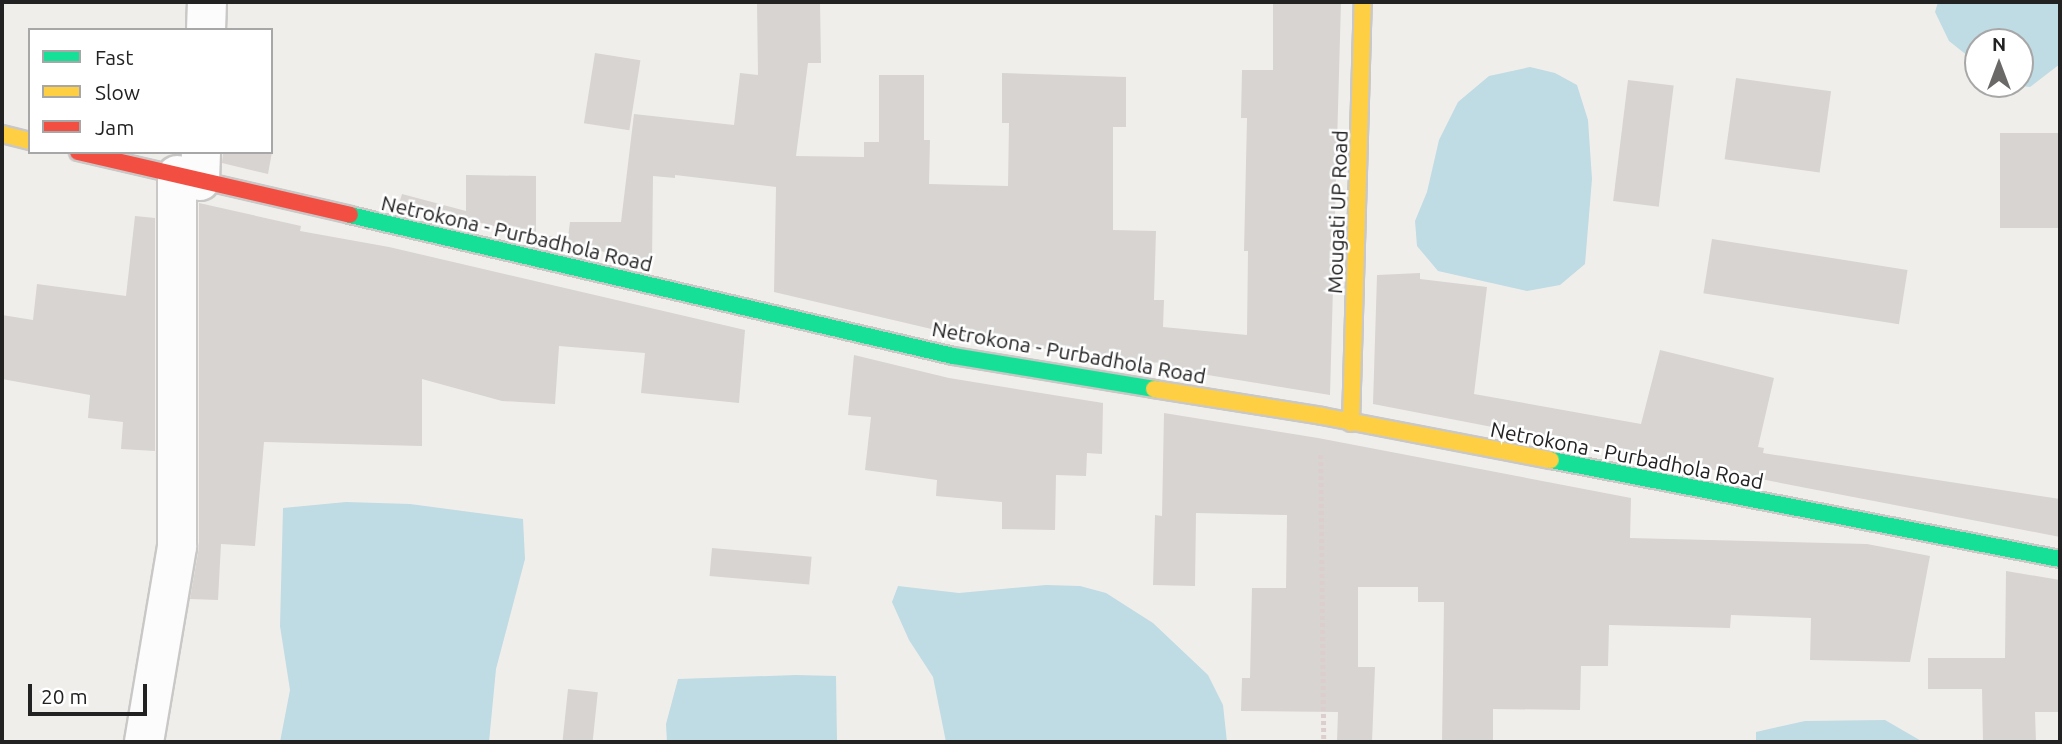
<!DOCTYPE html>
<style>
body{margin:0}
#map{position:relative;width:2062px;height:744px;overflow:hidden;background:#f0eeeb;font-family:Ubuntu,sans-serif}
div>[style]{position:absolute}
.water>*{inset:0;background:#bfdbe3}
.building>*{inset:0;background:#d7d4d2;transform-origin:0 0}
.path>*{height:4.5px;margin-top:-2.25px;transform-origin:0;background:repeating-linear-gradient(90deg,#dccecd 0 3.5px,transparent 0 7px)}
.roads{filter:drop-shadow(2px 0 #c9c8c7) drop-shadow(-2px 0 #c9c8c7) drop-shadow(0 2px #c9c8c7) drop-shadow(0 -2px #c9c8c7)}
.street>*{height:38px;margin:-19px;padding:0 19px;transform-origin:19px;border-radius:19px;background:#fdfcfc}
.fast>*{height:16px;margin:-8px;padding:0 8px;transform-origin:8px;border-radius:8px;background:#16e098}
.slow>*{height:16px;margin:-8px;padding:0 8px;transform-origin:8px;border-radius:8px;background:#ffcf43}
.jam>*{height:16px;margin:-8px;padding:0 8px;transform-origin:8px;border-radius:8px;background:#f24e42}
span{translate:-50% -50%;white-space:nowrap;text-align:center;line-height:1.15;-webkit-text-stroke:5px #fff;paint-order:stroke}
.street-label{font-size:21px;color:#222}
.frame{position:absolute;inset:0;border:4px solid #222;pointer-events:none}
.legend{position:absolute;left:28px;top:28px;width:245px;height:126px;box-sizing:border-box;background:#fff;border:2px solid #a7a7a7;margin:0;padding:9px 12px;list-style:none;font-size:21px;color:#222}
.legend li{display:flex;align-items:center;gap:14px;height:35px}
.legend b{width:35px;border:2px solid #a7a7a7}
.north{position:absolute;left:1964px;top:28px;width:70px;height:70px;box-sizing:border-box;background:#fff;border:2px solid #a7a7a7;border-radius:50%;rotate:0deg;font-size:19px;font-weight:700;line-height:28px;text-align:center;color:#222}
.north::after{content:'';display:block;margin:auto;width:24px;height:32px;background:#6a6968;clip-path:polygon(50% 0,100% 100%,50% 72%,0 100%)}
.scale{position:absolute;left:28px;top:684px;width:119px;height:32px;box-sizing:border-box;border:4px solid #222;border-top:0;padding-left:9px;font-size:21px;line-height:24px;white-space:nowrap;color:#222;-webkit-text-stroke:5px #fff;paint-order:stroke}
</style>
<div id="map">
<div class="water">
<div style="clip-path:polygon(1938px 2px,2060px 2px,2060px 64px,2030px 87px,2011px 85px,2020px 84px,2020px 42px,1978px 42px,1978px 64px,1949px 41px,1935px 12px)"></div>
<div style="clip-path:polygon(1530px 67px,1555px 73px,1577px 85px,1588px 120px,1592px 179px,1585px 264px,1560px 285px,1527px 291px,1438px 271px,1417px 246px,1415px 221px,1427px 192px,1439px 140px,1458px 102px,1489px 76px)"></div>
<div style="clip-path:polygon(346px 502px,410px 504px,523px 519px,525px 559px,496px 669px,489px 742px,280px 742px,290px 690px,280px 626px,283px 508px)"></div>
<div style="clip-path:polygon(1046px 585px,1080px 586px,1106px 593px,1153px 623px,1208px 675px,1223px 705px,1227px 742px,946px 742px,933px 677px,909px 640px,892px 602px,898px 586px,959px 593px)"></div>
<div style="clip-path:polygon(796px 675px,836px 676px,837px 742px,667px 742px,666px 724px,678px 679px)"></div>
<div style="clip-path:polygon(1885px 720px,1923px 742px,1756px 742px,1756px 732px,1805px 721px)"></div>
</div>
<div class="building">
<div style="clip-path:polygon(757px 2px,820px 2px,821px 63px,808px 63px,796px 156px,864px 157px,864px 142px,879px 142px,879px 75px,924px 75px,924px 140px,930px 140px,929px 184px,1008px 186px,1009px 123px,1002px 123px,1002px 73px,1126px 77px,1126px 127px,1113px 127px,1113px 230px,1156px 231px,1154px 300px,1164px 300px,1163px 327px,1247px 335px,1248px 251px,1244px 251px,1247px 118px,1241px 118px,1242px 70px,1273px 70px,1273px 2px,1341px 2px,1330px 395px,1165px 368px,1166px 363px,1123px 361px,957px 335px,774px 292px,776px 187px,675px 175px,675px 178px,653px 176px,652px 263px,399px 204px,402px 194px,466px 211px,466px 175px,536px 176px,536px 235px,568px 237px,570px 222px,621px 222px,634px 114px,734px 125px,740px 73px,758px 75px)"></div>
<div style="left:595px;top:53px;width:46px;height:71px;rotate:9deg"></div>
<div style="left:1736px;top:78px;width:96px;height:82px;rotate:8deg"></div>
<div style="left:1628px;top:80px;width:46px;height:122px;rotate:7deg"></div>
<div style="left:2060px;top:133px;width:95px;height:60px;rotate:90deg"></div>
<div style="clip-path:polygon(223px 152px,272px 152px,268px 174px,222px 163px)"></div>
<div style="clip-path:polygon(199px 203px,301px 226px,300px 231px,389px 247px,745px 330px,739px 403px,641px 393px,645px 353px,559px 346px,555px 404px,502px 401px,422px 379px,422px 446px,264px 442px,255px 546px,221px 544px,218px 600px,190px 599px,199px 547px)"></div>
<div style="clip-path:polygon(135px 216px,155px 218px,155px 451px,121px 449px,123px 422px,88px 418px,90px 395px,2px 379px,2px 315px,33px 320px,37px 284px,126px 296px)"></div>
<div style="left:1712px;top:239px;width:198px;height:55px;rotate:9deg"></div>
<div style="clip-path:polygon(1420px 273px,1420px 279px,1487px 287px,1474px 394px,1641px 424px,1660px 350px,1774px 378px,1758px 447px,1764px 448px,1763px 453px,2060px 499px,2060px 537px,1373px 404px,1377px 275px)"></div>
<div style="clip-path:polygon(854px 355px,949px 378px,1103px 403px,1102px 454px,1087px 453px,1086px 476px,1056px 475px,1055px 530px,1002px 529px,1002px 502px,936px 496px,937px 480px,865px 470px,871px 417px,848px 415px)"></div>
<div style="clip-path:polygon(1164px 413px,1318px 438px,1631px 498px,1630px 538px,1867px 544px,1930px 556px,1910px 662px,1810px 660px,1811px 618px,1731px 615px,1730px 628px,1609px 625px,1608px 666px,1581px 666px,1580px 710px,1493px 709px,1493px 742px,1442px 742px,1444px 602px,1418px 602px,1418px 587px,1358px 587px,1358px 667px,1375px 667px,1372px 742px,1337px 742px,1338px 712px,1241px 711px,1242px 678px,1250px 678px,1252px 588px,1286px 588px,1287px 515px,1196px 513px,1195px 586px,1153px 585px,1155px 515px,1162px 516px)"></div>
<div style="left:712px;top:548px;width:100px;height:28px;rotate:5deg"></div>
<div style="clip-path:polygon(2006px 571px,2060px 580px,2060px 712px,2035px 712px,2036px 742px,1983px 742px,1982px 689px,1928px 689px,1928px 658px,2005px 658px)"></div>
<div style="left:568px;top:689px;width:30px;height:53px;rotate:6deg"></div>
</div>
<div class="path">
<div style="left:1321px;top:455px;width:287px;rotate:89.4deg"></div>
</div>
<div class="roads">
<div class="street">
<div style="left:206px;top:30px;width:28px;rotate:-88deg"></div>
<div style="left:200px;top:181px;width:29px;rotate:-88deg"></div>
<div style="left:144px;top:742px;width:198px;rotate:-80.4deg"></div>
<div style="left:177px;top:547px;width:372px;rotate:-90deg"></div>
</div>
<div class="fast">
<div style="left:350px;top:215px;width:619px;rotate:13.16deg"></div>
<div style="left:953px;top:356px;width:204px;rotate:9.3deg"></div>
<div style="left:1551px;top:460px;width:519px;rotate:11.01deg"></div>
</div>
<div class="slow">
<div style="left:2px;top:134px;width:29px;rotate:14deg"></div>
<div style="left:1154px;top:389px;width:170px;rotate:9.1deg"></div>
<div style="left:1322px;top:416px;width:233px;rotate:10.9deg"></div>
<div style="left:1351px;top:423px;width:421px;rotate:-88.4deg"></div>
</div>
<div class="jam">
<div style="left:78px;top:152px;width:279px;rotate:13deg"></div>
</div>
</div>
<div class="street-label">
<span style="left:1337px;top:212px;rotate:-88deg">Mougati UP Road</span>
<span style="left:517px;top:233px;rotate:13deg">Netrokona - Purbadhola Road</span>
<span style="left:1069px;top:352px;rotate:10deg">Netrokona - Purbadhola Road</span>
<span style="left:1627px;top:455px;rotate:11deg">Netrokona - Purbadhola Road</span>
</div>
<div class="frame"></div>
<ul class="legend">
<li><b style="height:9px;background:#16e098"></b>Fast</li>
<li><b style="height:9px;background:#ffcf43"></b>Slow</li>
<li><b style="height:9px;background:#f24e42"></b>Jam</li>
</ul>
<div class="north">N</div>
<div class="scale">20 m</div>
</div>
